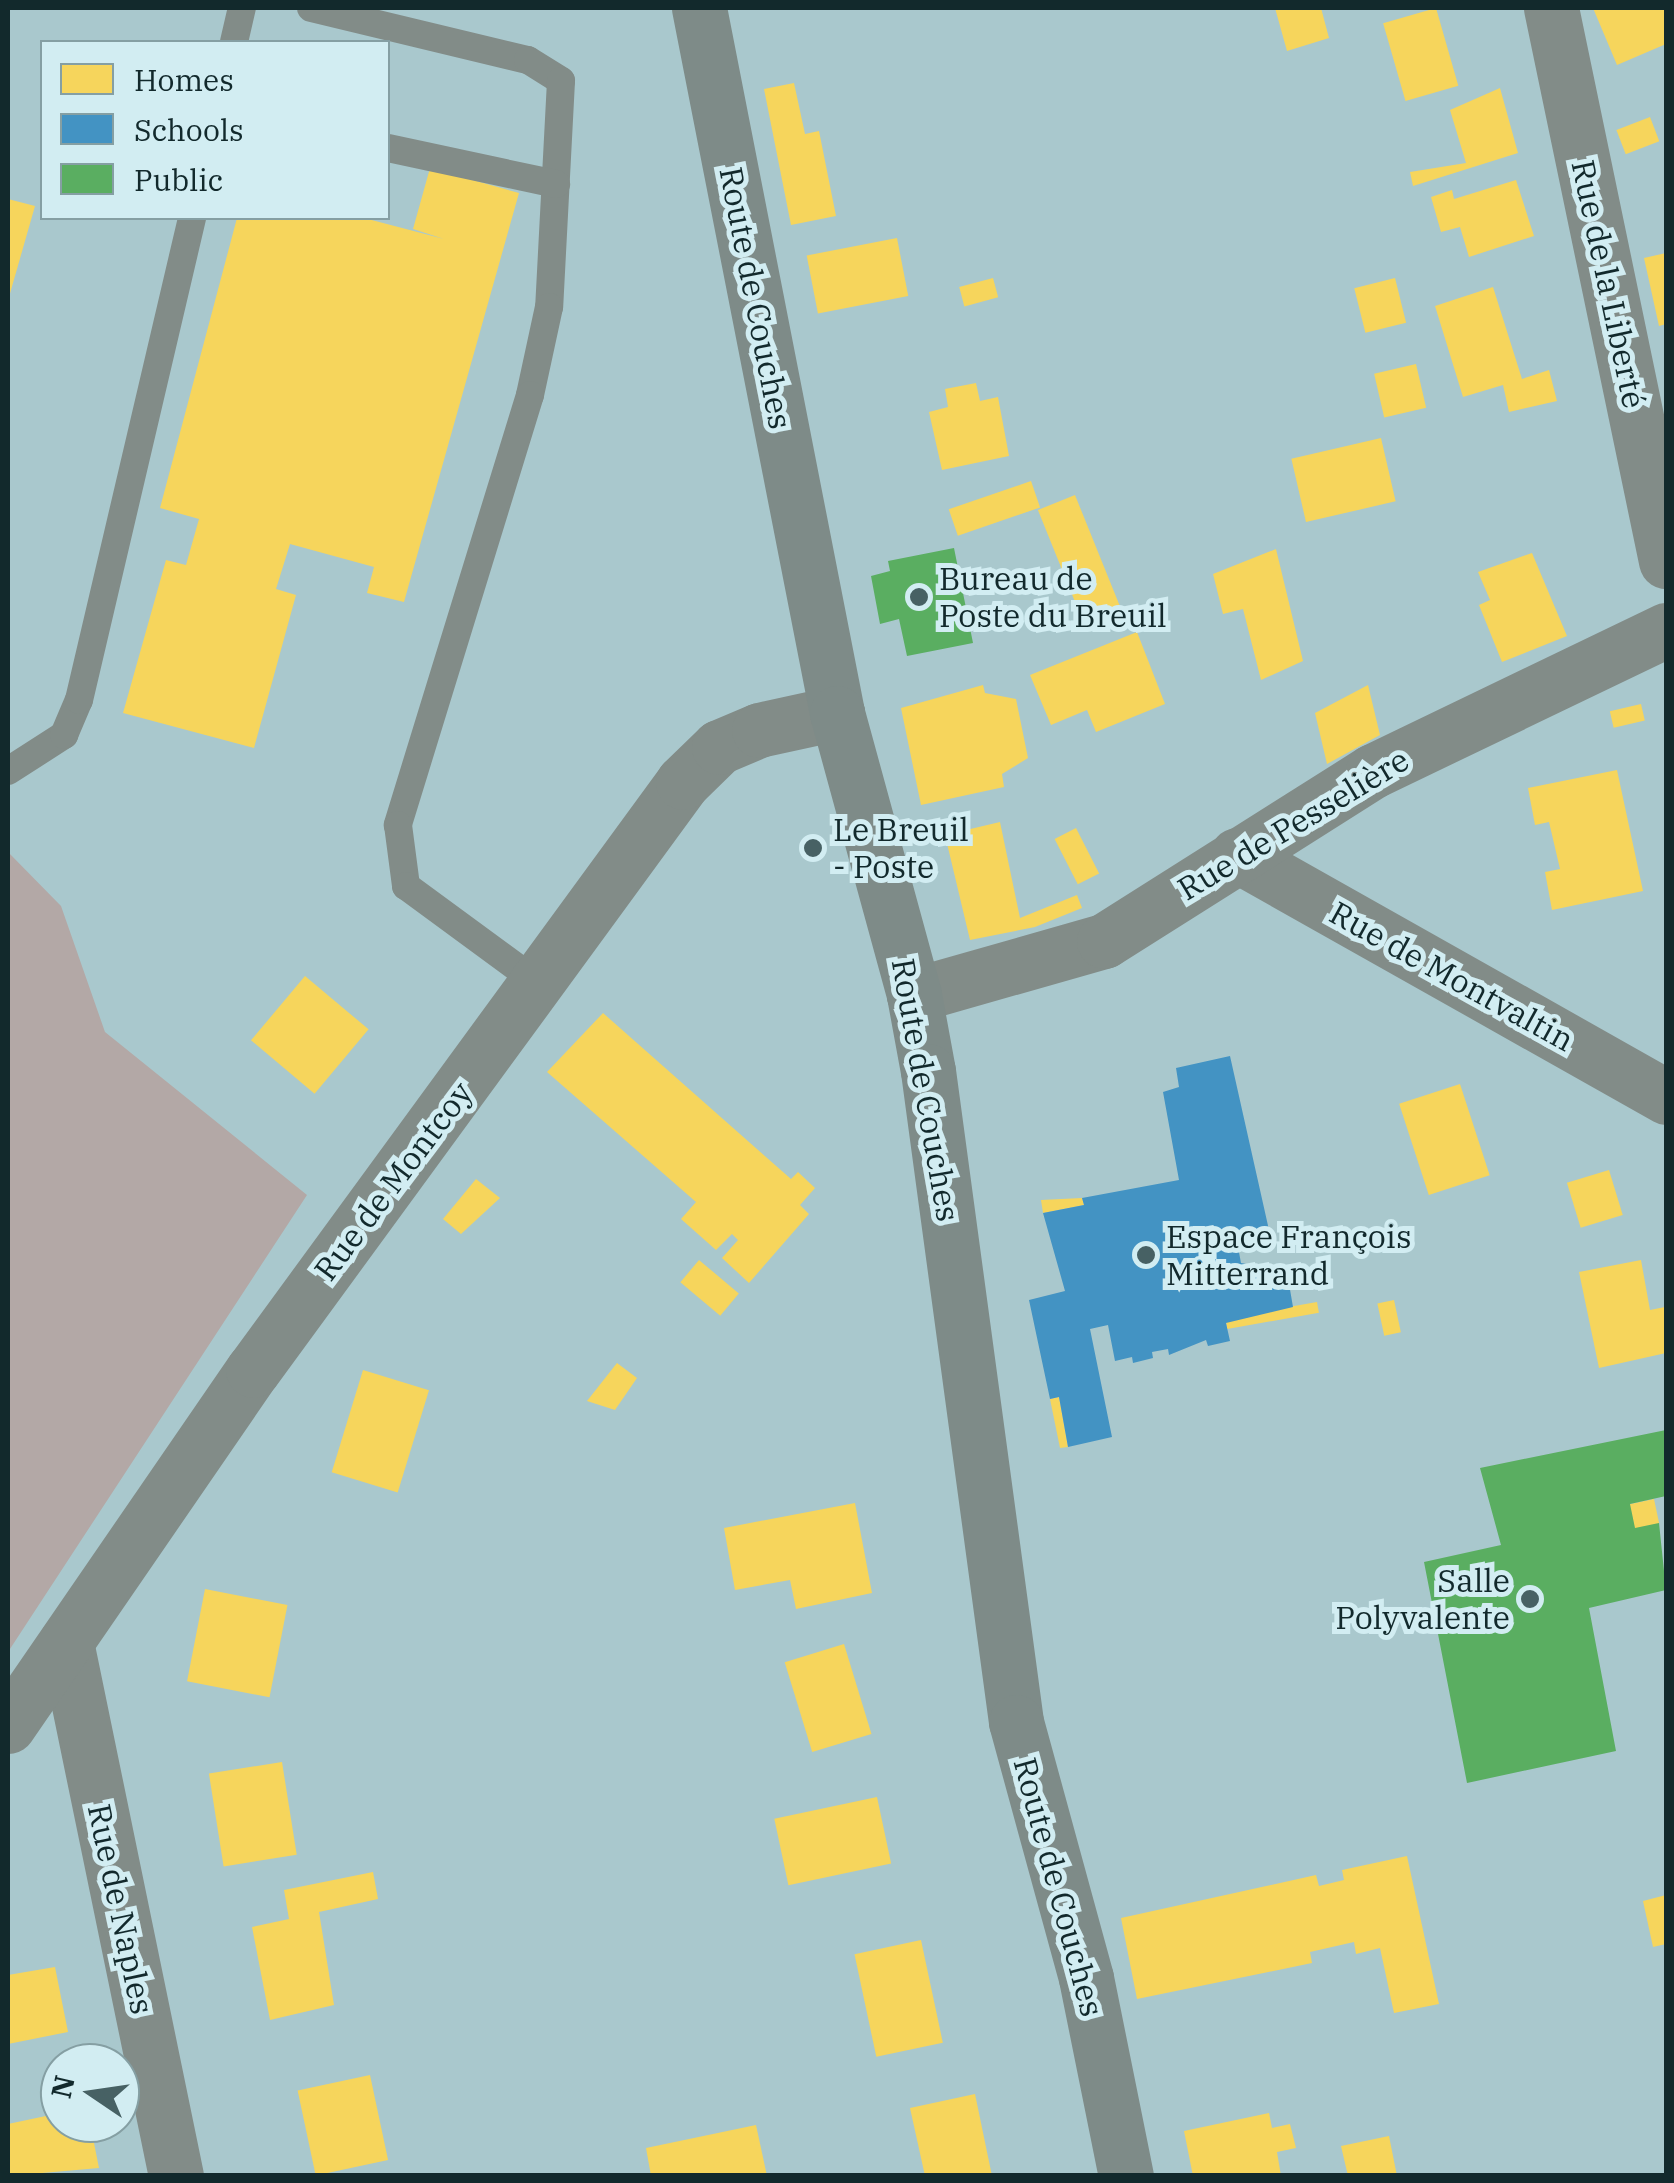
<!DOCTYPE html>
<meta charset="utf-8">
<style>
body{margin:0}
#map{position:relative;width:1674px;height:2183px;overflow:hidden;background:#a9c8cd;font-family:"IBM Plex Serif",serif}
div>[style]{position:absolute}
.green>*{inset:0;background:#b3a8a6}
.homes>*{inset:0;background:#f6d55c;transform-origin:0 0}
.schools>*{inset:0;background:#4393c3}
.public>*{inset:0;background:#5aae61}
.lane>*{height:28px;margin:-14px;padding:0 14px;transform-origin:14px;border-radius:14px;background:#828c88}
.street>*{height:55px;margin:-27.5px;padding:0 27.5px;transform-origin:27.5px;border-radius:27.5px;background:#828c88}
.secondary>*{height:55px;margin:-27.5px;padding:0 27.5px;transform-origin:27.5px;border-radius:27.5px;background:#7e8b88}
.dots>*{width:28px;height:28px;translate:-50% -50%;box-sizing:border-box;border:5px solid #d2edf2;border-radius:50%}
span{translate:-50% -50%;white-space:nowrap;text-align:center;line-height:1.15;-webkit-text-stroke:10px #d2edf2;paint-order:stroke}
.street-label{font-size:32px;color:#12292c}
.poi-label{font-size:32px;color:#12292c}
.left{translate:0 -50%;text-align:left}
.right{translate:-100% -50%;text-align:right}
.frame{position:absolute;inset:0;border:10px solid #12292c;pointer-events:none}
.legend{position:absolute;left:40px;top:40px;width:350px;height:180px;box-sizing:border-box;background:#d2edf2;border:2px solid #859fa3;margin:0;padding:12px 18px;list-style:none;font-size:30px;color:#12292c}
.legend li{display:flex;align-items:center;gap:20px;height:50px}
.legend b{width:50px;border:2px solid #859fa3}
.north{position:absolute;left:40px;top:2043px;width:100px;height:100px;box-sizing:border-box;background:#d2edf2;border:2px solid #859fa3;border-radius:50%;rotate:283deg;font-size:28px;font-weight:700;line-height:40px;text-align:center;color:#12292c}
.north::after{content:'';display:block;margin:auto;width:35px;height:45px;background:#476164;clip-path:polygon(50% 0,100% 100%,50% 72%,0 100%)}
</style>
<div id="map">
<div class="green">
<div style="clip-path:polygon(8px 852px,61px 906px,105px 1032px,307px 1195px,8px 1652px)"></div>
</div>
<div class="homes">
<div style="clip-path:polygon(1275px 8px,1321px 8px,1329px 38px,1287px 51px)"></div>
<div style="left:1436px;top:8px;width:81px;height:55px;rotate:74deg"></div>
<div style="clip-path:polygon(1593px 8px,1665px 8px,1666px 44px,1617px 65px)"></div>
<div style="clip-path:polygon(794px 83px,805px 134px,819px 131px,836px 216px,791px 225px,764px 89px)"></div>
<div style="clip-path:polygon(1500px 88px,1518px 153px,1413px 186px,1410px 172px,1466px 163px,1450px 110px)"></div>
<div style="left:1650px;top:117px;width:26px;height:36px;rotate:69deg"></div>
<div style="clip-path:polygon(430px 168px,519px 193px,404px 602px,367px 593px,374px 567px,290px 544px,276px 589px,296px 595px,254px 748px,123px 713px,166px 560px,186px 565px,199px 519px,160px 508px,237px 218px,364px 218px,444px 239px,413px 229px)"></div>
<div style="clip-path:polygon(1516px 180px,1534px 236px,1469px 257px,1460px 227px,1441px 232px,1431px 197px,1452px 190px,1454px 199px)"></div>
<div style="clip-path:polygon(8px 199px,35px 206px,9px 297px,8px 297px)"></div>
<div style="left:897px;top:238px;width:59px;height:92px;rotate:79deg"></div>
<div style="clip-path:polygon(1666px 253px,1666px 324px,1659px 326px,1644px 258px)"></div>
<div style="left:993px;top:278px;width:20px;height:35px;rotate:75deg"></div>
<div style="left:1395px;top:278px;width:46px;height:42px;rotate:76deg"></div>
<div style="clip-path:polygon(1493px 287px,1522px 379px,1549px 370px,1557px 401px,1509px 412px,1503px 385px,1463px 397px,1435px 306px)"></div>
<div style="left:1416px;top:364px;width:45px;height:43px;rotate:77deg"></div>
<div style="clip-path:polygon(976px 383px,980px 401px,998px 397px,1009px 456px,942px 470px,929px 412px,948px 407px,945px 389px)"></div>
<div style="left:1381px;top:438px;width:65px;height:92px;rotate:77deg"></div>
<div style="left:1031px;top:481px;width:28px;height:87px;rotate:71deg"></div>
<div style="left:1075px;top:495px;width:124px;height:40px;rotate:68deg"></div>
<div style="clip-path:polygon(1276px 549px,1303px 661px,1261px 680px,1243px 609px,1223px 614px,1213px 574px)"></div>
<div style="clip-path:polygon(1532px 553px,1567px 636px,1502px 662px,1479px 605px,1490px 600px,1478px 572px)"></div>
<div style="clip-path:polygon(1137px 632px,1165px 704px,1096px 732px,1087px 710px,1051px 725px,1030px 675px)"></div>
<div style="clip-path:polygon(983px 685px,985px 693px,1016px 699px,1028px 758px,1002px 774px,1004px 787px,921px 805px,901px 708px)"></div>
<div style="clip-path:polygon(1368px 685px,1380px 735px,1327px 764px,1315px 713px)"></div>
<div style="left:1641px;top:704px;width:17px;height:32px;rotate:77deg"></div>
<div style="clip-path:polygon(1617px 770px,1643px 891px,1552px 910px,1545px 872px,1560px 869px,1549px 822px,1535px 825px,1528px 788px)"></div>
<div style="clip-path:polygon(1000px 822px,1020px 918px,1077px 895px,1082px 908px,1035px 927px,970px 940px,945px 835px)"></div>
<div style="left:1076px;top:828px;width:51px;height:24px;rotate:63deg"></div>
<div style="left:305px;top:976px;width:83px;height:84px;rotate:40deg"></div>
<div style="clip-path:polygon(603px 1013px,791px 1179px,798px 1172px,815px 1188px,800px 1205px,809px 1214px,749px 1283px,722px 1258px,738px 1240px,732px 1234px,716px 1250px,681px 1219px,696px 1202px,547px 1072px)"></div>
<div style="left:1460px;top:1084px;width:96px;height:64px;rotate:72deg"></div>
<div style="left:1609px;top:1170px;width:47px;height:44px;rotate:73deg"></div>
<div style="clip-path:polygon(476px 1179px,500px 1198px,461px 1234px,443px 1219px)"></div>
<div style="clip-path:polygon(1082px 1198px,1084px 1205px,1043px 1213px,1041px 1200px)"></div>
<div style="left:699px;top:1260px;width:52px;height:29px;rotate:40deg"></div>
<div style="clip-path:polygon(1641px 1260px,1650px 1310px,1665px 1307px,1666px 1353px,1599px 1368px,1579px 1272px)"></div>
<div style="left:1394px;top:1300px;width:33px;height:17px;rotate:78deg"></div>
<div style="left:1317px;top:1302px;width:11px;height:93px;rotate:80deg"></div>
<div style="clip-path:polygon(617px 1363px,637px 1378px,615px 1410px,587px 1401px)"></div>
<div style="left:363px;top:1370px;width:69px;height:107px;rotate:17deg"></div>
<div style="clip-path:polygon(1059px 1397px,1068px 1447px,1060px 1448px,1050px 1399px)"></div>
<div style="left:1654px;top:1499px;width:25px;height:25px;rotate:78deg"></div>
<div style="clip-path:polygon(855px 1503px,872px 1593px,796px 1609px,790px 1580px,735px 1590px,724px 1528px)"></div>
<div style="left:205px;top:1589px;width:84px;height:94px;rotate:11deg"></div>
<div style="left:844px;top:1644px;width:94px;height:62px;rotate:73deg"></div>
<div style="left:282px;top:1762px;width:94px;height:74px;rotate:81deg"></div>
<div style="left:877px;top:1797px;width:68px;height:105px;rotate:78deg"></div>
<div style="clip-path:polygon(1407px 1856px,1439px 2004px,1394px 2013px,1380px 1948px,1356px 1954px,1354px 1942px,1310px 1952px,1312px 1963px,1137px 1999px,1121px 1918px,1316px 1875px,1319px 1886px,1344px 1880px,1342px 1870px)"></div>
<div style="clip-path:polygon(373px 1872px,378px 1899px,319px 1912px,334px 2005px,270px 2020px,252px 1927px,289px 1919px,284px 1890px)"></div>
<div style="clip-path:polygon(1666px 1895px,1666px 1944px,1653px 1947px,1643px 1901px)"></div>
<div style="left:921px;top:1940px;width:105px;height:68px;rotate:78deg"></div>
<div style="clip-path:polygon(55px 1967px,68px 2032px,8px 2044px,8px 1975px)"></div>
<div style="left:370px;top:2075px;width:87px;height:74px;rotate:78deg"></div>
<div style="clip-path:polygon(975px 2094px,992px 2176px,925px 2176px,910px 2108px)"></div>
<div style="clip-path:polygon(60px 2113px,60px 2123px,90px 2123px,99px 2168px,8px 2176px,8px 2124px)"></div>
<div style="clip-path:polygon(1269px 2113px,1272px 2128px,1290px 2124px,1296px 2148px,1277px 2152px,1281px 2176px,1193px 2176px,1184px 2131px)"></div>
<div style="clip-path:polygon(756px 2125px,767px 2176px,651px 2176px,646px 2148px)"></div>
<div style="clip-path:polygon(1389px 2136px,1397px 2176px,1348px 2176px,1341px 2146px)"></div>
</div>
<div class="schools">
<div style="clip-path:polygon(1230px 1056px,1271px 1239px,1238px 1247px,1241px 1263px,1287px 1272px,1293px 1307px,1226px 1323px,1230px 1341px,1208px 1346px,1206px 1340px,1169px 1355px,1168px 1349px,1152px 1352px,1153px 1358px,1133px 1363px,1132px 1357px,1115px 1361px,1108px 1325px,1090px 1329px,1112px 1437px,1068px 1447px,1059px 1397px,1050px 1399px,1029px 1300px,1065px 1291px,1043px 1213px,1084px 1205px,1082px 1198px,1179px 1180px,1163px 1092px,1179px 1087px,1176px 1068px)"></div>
</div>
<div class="public">
<div style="clip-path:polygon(954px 548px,973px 643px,907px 656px,899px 619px,880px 624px,871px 576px,890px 571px,888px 561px)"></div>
<div style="clip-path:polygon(1666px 1430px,1666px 1496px,1630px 1504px,1635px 1528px,1659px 1523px,1666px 1590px,1589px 1608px,1616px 1751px,1467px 1783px,1424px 1562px,1501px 1545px,1480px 1468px)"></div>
</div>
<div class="lane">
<div style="left:311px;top:8px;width:223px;rotate:13.5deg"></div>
<div style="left:528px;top:60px;width:39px;rotate:32deg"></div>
<div style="left:561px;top:81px;width:226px;rotate:93deg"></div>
<div style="left:549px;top:307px;width:90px;rotate:102.2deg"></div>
<div style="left:530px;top:395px;width:450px;rotate:107.1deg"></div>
<div style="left:398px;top:825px;width:62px;rotate:82.5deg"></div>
<div style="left:406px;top:886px;width:164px;rotate:36.3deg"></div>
<div style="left:234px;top:42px;width:35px;rotate:-77deg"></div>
<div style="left:388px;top:148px;width:172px;rotate:12.1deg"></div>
<div style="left:8px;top:771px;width:67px;rotate:-32.7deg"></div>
<div style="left:64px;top:735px;width:38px;rotate:-67deg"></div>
<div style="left:79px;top:700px;width:495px;rotate:-76.8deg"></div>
</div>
<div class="street">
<div style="left:1551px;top:8px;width:565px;rotate:78.25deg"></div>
<div style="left:1237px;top:855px;width:493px;rotate:29.4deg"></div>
<div style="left:914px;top:995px;width:198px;rotate:-15.9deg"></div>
<div style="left:1104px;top:941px;width:318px;rotate:-32.3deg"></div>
<div style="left:1373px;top:771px;width:325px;rotate:-25.7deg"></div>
<div style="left:66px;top:1642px;width:545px;rotate:78.36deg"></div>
<div style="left:8px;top:1726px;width:432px;rotate:-55.5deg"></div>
<div style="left:253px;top:1370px;width:728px;rotate:-53.82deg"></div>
<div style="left:683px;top:782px;width:50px;rotate:-44.2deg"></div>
<div style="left:719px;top:747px;width:43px;rotate:-23deg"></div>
<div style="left:759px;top:730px;width:80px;rotate:-12.3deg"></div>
</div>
<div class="secondary">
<div style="left:699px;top:8px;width:718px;rotate:78.92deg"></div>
<div style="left:837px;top:713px;width:292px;rotate:74.7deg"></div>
<div style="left:914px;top:995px;width:77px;rotate:79.6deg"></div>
<div style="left:928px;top:1071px;width:657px;rotate:82.3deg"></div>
<div style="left:1016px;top:1722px;width:265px;rotate:74.7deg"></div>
<div style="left:1086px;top:1978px;width:202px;rotate:78.6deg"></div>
</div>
<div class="dots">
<div style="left:919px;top:597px;background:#476164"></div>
<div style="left:813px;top:848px;background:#476164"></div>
<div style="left:1146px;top:1255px;background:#476164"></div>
<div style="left:1530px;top:1599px;background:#476164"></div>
</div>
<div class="street-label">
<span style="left:1609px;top:284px;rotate:78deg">Rue de la Liberté</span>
<span style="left:756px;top:298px;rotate:79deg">Route de Couches</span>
<span style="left:1293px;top:824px;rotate:-31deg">Rue de Pesselière</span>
<span style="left:1452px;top:976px;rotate:29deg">Rue de Montvaltin</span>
<span style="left:926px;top:1090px;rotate:80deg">Route de Couches</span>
<span style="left:393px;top:1181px;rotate:-53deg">Rue de Montcoy</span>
<span style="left:1059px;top:1887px;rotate:75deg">Route de Couches</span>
<span style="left:121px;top:1909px;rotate:78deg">Rue de Naples</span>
</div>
<div class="poi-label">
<span class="left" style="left:939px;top:597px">Bureau de<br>Poste du Breuil</span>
<span class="left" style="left:833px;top:848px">Le Breuil<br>- Poste</span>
<span class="left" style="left:1166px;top:1255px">Espace François<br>Mitterrand</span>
<span class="right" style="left:1510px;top:1599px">Salle<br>Polyvalente</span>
</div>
<div class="frame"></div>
<ul class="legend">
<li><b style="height:28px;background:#f6d55c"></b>Homes</li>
<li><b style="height:28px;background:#4393c3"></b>Schools</li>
<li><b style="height:28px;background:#5aae61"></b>Public</li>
</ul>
<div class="north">N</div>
</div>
